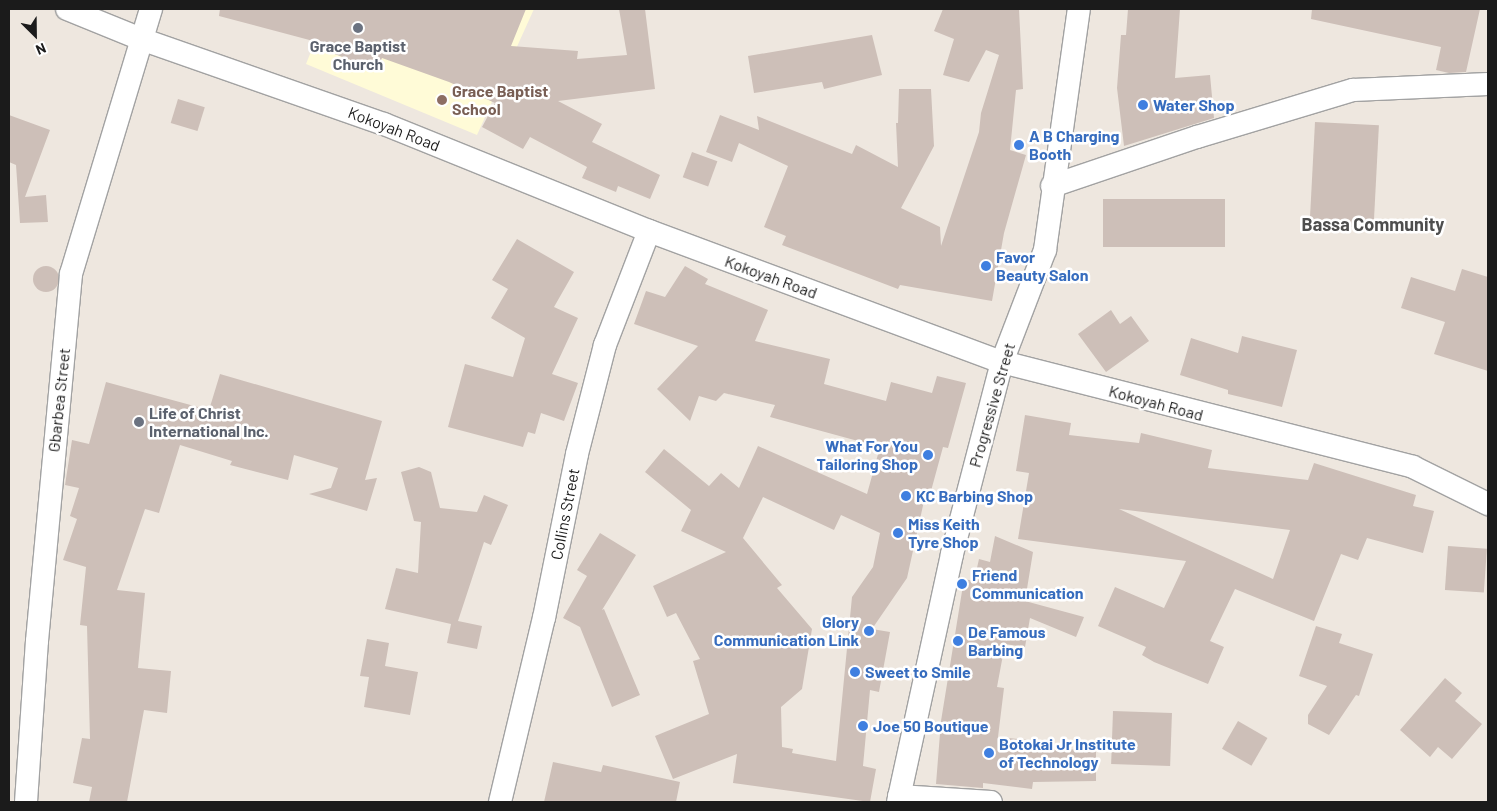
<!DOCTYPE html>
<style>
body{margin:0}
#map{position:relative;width:1497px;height:811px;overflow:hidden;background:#eee7df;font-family:Barlow,sans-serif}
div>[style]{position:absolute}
.education>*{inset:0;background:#fffbd7}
.building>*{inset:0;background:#cdbfb8;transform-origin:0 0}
.round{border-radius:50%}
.roads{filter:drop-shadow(1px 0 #a2a2a2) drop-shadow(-1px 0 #a2a2a2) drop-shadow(0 1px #a2a2a2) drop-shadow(0 -1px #a2a2a2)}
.minor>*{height:22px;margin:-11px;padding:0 11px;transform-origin:11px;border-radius:11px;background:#fff}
.dots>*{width:14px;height:14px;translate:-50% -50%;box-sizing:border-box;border:2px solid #fff;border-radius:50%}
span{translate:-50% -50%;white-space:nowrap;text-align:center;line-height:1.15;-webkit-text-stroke:5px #fff;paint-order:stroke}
.worship-label{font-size:16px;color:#5b616d;font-weight:700}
.left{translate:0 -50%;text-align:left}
.education-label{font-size:16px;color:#785e54;font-weight:700}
.shop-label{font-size:16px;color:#366cbe;font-weight:700}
.right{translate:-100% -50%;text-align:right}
.street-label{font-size:16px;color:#1b1b1b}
.neighbourhood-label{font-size:18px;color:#4e4e4e;font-weight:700}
.frame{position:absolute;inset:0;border:10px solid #1b1b1b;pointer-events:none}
.north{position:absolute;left:10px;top:10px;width:50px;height:50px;-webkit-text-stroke:4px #fff;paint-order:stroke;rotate:157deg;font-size:14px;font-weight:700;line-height:20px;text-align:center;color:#1b1b1b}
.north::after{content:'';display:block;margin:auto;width:18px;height:22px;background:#1b1b1b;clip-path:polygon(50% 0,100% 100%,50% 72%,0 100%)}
</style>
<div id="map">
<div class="education">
<div style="clip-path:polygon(328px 9px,534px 9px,477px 135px,306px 64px)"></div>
</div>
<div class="building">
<div style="clip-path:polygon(220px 9px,526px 9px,511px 46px,578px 51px,577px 59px,627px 55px,619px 9px,645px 9px,655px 89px,558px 101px,602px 124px,592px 142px,660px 175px,650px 199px,618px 186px,616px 192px,582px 178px,587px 167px,530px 137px,523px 149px,482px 127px,495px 103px,449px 82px,382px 58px,377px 70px,316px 47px,317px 42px,219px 16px)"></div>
<div style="clip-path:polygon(943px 9px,1019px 9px,1023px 89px,1016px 90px,1010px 150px,1026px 155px,1004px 233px,992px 301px,900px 285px,898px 289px,782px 245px,786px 236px,764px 227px,788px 166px,739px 143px,732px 162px,706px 152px,720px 115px,759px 130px,757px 116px,852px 154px,856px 145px,898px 167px,896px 123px,898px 123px,899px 89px,931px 89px,934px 146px,901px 208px,940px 227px,941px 246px,979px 132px,981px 113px,999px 55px,986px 50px,969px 82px,943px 75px,954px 39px,934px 31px)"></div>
<div style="clip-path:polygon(1128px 9px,1180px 9px,1175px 78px,1210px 75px,1214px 118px,1124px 146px,1117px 88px,1121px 35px,1126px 35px)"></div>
<div style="clip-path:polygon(1312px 9px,1480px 9px,1466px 72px,1449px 73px,1436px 70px,1441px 47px,1311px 19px)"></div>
<div style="clip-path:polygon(872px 35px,882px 75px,824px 89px,822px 82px,754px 93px,748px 56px)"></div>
<div style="left:178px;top:99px;width:28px;height:25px;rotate:17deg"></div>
<div style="clip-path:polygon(9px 115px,50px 130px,25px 197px,46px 195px,48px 222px,20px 223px,16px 165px,9px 162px)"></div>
<div style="left:1315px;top:122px;width:64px;height:103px;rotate:3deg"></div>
<div style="left:692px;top:152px;width:27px;height:27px;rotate:20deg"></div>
<div style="left:1103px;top:199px;width:122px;height:48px"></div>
<div style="clip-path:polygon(517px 239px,574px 272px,554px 307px,578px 318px,552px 374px,578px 383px,564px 421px,541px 413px,535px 434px,528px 432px,523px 447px,448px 427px,465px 364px,513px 377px,525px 338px,491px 318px,508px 289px,492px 280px)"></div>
<div style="clip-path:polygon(evenodd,685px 266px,708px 279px,705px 284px,768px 310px,755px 341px,830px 359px,824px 384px,886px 401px,891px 382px,932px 393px,937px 376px,966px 383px,948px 448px,943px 447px,928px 502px,924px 501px,907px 578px,872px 629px,890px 632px,879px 692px,870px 690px,863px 766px,876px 769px,870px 802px,733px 783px,737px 754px,673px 779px,655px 736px,709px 714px,693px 661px,700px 659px,676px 613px,667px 617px,653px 586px,726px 552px,681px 531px,691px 510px,645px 472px,664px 449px,709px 486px,721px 473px,739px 488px,758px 446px,867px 494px,880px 447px,770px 417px,775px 405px,724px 393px,716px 401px,699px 396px,690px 421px,657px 389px,698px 346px,634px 324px,646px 291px,665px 297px,685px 266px,763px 497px,834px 530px,841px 515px,880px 533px,873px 567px,852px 597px,836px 761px,792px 753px,793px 749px,782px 747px,781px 707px,802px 689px,812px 629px,777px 588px,782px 585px,743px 538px,763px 497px)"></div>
<div class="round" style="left:33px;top:266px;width:26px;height:26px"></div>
<div style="clip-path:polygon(1462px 269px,1488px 277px,1488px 371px,1434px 354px,1445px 322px,1401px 308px,1411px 277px,1455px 291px)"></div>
<div style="clip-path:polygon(1111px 310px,1120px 324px,1131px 316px,1149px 341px,1106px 372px,1078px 334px)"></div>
<div style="clip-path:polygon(1242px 336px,1297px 350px,1282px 407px,1228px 394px,1228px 390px,1180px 375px,1191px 338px,1238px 353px)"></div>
<div style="clip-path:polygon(220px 374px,382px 421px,365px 480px,377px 478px,367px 511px,309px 494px,331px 488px,338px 468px,294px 455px,288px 480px,230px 465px,232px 461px,180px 445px,159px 513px,145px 509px,117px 590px,145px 593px,138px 668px,171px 671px,167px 713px,144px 710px,127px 802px,89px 802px,92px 787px,73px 783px,82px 738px,90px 739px,87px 626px,80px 625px,86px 567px,63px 560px,77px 519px,70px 516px,79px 488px,65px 485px,72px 440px,89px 444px,106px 382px,209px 410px)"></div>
<div style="clip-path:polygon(evenodd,1025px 415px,1071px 423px,1069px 435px,1139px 443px,1141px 433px,1212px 450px,1208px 468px,1308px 480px,1314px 463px,1416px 495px,1413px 506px,1434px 511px,1423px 553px,1367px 538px,1358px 560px,1341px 554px,1314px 621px,1235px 589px,1210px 641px,1224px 647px,1208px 684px,1154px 662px,1142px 655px,1146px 647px,1098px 626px,1115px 587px,1164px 608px,1186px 561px,1018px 539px,1029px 473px,1016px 471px,1025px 415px,1119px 509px,1290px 530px,1273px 579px,1119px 509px)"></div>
<div style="clip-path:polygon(419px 467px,431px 472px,440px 508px,477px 512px,484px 495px,508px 505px,491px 545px,484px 542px,458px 621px,482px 626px,477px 649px,447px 643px,451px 624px,385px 609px,396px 568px,418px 573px,421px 522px,414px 521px,401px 472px)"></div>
<div style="clip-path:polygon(600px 533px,636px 555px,602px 610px,604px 609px,640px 695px,612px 707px,580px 627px,563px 618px,587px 576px,577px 570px)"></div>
<div style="clip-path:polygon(995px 536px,1033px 552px,1025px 601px,1084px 617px,1076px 637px,1030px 618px,1025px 647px,1005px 644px,997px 687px,1004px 688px,998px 737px,1038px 741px,1037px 750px,1096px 749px,1096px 781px,1033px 782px,1032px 789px,983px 783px,983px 788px,936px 784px,941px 721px,964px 579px,974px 581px,979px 559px,990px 562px)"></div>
<div style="left:1448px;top:546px;width:39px;height:44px;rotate:4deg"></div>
<div style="clip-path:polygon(1316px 626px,1342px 634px,1339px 643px,1373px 654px,1359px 696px,1356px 695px,1329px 735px,1308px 724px,1308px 715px,1327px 686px,1299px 676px)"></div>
<div style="clip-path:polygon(367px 639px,389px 643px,385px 666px,418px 672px,410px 715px,364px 707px,369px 677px,360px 676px)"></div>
<div style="clip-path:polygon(1445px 678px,1462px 693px,1455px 701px,1482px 724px,1452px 759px,1438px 747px,1430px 757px,1400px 730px)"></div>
<div style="left:1113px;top:711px;width:59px;height:53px;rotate:2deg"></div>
<div style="left:1238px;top:721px;width:34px;height:32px;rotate:30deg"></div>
<div style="clip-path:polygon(553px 762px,601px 772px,603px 765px,680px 782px,676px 802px,544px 802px)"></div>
</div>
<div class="roads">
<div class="minor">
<div style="left:67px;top:9px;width:80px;rotate:22.1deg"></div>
<div style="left:141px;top:39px;width:257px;rotate:19.3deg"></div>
<div style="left:384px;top:124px;width:286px;rotate:22deg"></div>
<div style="left:649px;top:231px;width:377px;rotate:20.4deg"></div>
<div style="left:1002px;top:362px;width:424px;rotate:14.3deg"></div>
<div style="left:1413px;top:467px;width:84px;rotate:26.3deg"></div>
<div style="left:1052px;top:186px;width:153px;rotate:-18.7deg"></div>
<div style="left:1197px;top:137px;width:163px;rotate:-16.8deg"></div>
<div style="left:1353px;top:90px;width:135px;rotate:-2.5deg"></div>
<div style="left:899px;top:796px;width:92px;rotate:3.7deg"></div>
<div style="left:26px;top:802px;width:161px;rotate:-86.1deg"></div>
<div style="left:37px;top:641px;width:369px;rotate:-84.7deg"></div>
<div style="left:71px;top:274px;width:277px;rotate:-73.2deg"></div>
<div style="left:500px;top:802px;width:189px;rotate:-76.6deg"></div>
<div style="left:544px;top:618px;width:167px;rotate:-78.6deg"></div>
<div style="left:577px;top:454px;width:113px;rotate:-75.6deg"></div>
<div style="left:605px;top:345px;width:122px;rotate:-68.9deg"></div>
<div style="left:898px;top:802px;width:254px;rotate:-77.7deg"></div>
<div style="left:952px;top:554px;width:198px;rotate:-75.4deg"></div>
<div style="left:1002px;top:362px;width:120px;rotate:-69deg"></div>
<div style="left:1045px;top:250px;width:243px;rotate:-82deg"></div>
</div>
</div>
<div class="dots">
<div style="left:358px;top:28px;background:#6b7280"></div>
<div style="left:442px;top:100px;background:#8d6e63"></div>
<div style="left:1143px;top:105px;background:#3f7fe0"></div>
<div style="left:1019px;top:145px;background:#3f7fe0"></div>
<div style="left:986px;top:266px;background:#3f7fe0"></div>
<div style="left:139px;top:422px;background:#6b7280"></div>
<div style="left:928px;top:455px;background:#3f7fe0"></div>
<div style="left:906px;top:496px;background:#3f7fe0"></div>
<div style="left:898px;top:533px;background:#3f7fe0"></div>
<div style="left:962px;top:584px;background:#3f7fe0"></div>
<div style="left:869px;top:631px;background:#3f7fe0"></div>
<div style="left:958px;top:641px;background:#3f7fe0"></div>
<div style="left:855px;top:672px;background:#3f7fe0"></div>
<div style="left:863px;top:726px;background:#3f7fe0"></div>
<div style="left:989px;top:753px;background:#3f7fe0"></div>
</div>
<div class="worship-label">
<span style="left:358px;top:55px">Grace Baptist<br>Church</span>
<span class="left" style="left:149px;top:422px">Life of Christ<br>International Inc.</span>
</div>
<div class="education-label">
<span class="left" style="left:452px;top:100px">Grace Baptist<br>School</span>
</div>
<div class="shop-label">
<span class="left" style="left:1153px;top:105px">Water Shop</span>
<span class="left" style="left:1029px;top:145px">A B Charging<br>Booth</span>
<span class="left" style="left:996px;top:266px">Favor<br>Beauty Salon</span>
<span class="right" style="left:918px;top:455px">What For You<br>Tailoring Shop</span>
<span class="left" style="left:916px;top:496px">KC Barbing Shop</span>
<span class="left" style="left:908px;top:533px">Miss Keith<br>Tyre Shop</span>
<span class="left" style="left:972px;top:584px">Friend<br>Communication</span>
<span class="right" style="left:859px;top:631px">Glory<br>Communication Link</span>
<span class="left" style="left:968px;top:641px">De Famous<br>Barbing</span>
<span class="left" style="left:865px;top:672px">Sweet to Smile</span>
<span class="left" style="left:873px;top:726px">Joe 50 Boutique</span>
<span class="left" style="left:999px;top:753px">Botokai Jr Institute<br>of Technology</span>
</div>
<div class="street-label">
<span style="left:394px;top:129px;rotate:21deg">Kokoyah Road</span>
<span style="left:771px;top:277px;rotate:20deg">Kokoyah Road</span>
<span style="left:59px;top:400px;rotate:-84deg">Gbarbea Street</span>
<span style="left:1156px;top:403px;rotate:15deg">Kokoyah Road</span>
<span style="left:992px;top:405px;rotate:-74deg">Progressive Street</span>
<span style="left:565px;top:514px;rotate:-79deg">Collins Street</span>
</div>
<div class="neighbourhood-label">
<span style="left:1373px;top:224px">Bassa Community</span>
</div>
<div class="frame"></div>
<div class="north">N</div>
</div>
